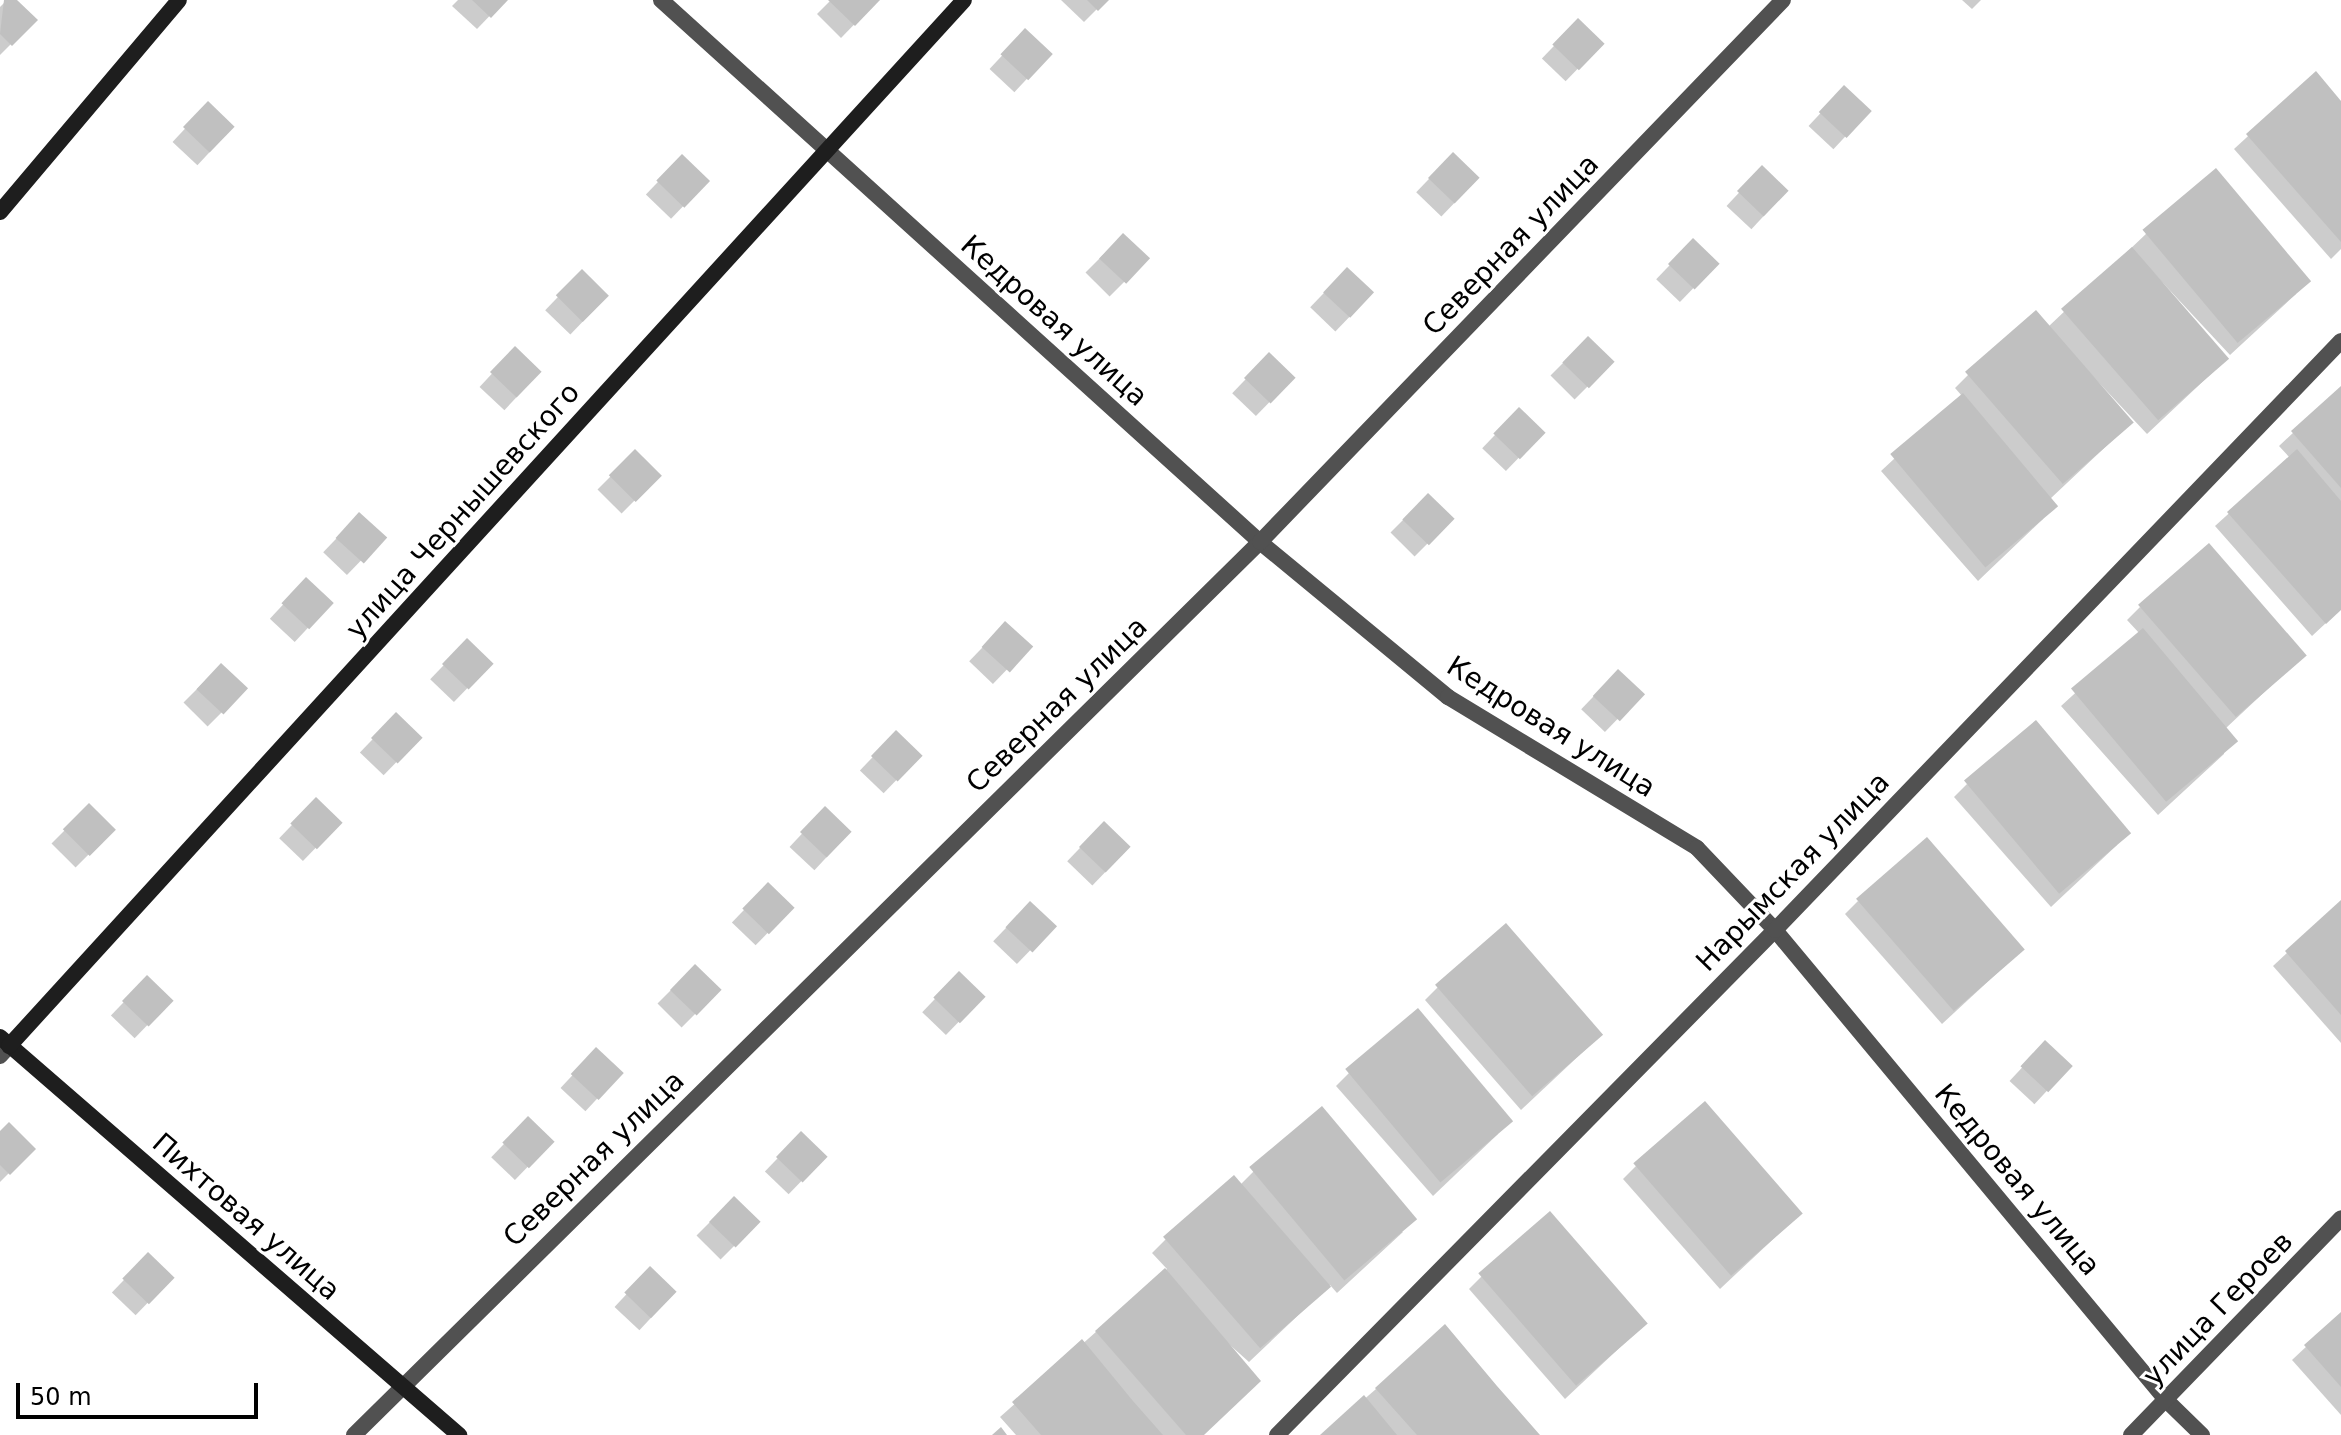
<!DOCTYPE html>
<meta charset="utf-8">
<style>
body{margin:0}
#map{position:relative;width:2341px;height:1435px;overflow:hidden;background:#fff;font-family:"DejaVu Sans",sans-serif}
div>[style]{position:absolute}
.shadow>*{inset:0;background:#0003;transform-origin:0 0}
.building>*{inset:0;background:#c0c0c0;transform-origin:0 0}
.street>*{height:16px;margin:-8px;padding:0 8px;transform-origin:8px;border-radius:8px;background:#515151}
.secondary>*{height:16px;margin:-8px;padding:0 8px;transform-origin:8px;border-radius:8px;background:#1e1e1e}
span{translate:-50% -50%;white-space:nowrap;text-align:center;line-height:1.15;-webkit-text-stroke:6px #fff;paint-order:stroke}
.street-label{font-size:28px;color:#000}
.scale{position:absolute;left:16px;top:1383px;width:242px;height:36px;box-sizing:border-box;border:4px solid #000;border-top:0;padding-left:10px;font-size:24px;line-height:28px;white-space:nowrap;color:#000;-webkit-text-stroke:6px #fff;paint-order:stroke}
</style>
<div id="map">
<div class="shadow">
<div style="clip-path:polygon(7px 0,14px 0,35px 20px,0 55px,0 7px)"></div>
<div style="clip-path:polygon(458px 0,505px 0,477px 29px,452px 6px)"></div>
<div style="clip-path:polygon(831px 0,878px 0,841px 38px,817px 14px)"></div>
<div style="clip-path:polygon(1061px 0,1106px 0,1084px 22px)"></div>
<div style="clip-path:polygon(1962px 0,1981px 0,1972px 9px)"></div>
<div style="left:1578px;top:21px;width:33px;height:52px;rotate:44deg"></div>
<div style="left:1025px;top:31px;width:34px;height:52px;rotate:43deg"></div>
<div style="clip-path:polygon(2316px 74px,2341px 103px,2341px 249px,2331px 259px,2234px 149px)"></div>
<div style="left:1844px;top:88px;width:34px;height:52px;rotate:43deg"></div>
<div style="left:208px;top:104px;width:34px;height:52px;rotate:43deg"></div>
<div style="left:1453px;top:154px;width:35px;height:53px;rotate:44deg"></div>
<div style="left:682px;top:157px;width:35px;height:52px;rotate:44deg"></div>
<div style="left:1762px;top:168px;width:34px;height:52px;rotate:43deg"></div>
<div style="clip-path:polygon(2147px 233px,2296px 294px,2230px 355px,2136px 254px,2213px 372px,2147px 434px,2056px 337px,2117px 436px,2050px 499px,2043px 519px,1978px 581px,1881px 471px,1962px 396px,1955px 388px,1968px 375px,2048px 327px)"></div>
<div style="left:1123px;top:235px;width:34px;height:53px;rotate:45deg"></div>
<div style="left:1693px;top:241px;width:33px;height:53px;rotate:44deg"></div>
<div style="left:1347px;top:269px;width:35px;height:53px;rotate:44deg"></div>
<div style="left:582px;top:272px;width:35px;height:53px;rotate:44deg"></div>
<div style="left:1588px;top:338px;width:34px;height:53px;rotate:45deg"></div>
<div style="left:515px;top:349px;width:34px;height:52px;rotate:43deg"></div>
<div style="left:1269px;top:355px;width:33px;height:53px;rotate:44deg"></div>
<div style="clip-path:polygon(2341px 388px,2341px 609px,2312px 636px,2215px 526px,2290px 458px,2279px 446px)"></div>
<div style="left:1519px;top:410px;width:33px;height:53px;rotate:44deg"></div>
<div style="left:635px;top:452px;width:34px;height:53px;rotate:45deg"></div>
<div style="left:1428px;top:495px;width:34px;height:53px;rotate:45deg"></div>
<div style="left:360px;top:514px;width:33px;height:53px;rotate:44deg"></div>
<div style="left:306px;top:580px;width:34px;height:53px;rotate:43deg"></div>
<div style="clip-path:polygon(2140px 607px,2290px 668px,2226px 728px,2224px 754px,2158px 815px,2061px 706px,2140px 634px,2127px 620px)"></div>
<div style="left:1006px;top:623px;width:33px;height:53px;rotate:44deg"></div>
<div style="left:467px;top:641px;width:33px;height:53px;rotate:44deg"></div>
<div style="left:221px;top:665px;width:34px;height:53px;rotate:45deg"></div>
<div style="left:1618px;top:671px;width:33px;height:53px;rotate:44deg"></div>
<div style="left:396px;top:715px;width:33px;height:52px;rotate:44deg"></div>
<div style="left:896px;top:733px;width:33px;height:52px;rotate:44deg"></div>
<div style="clip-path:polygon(1967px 784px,2117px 845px,2051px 907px,1954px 797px)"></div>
<div style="left:316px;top:800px;width:33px;height:53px;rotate:44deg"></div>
<div style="left:89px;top:806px;width:34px;height:53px;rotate:45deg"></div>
<div style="left:825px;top:809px;width:34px;height:52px;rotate:43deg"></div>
<div style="left:1104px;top:823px;width:35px;height:53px;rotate:44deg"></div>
<div style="left:768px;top:885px;width:33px;height:52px;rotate:44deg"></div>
<div style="clip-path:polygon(1858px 901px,2008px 963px,1942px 1024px,1845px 914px)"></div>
<div style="left:1030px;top:903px;width:33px;height:53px;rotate:44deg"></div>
<div style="clip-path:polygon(2341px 903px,2341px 1043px,2273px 966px)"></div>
<div style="left:695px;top:966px;width:34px;height:53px;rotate:45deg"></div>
<div style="left:959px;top:974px;width:33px;height:53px;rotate:44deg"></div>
<div style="left:147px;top:978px;width:33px;height:52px;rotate:44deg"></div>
<div style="clip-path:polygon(1438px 987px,1587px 1048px,1521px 1110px,1425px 1000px)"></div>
<div style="left:2045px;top:1043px;width:34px;height:52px;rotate:43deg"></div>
<div style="left:596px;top:1050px;width:34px;height:52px;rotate:43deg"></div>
<div style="clip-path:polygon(1349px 1073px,1498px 1134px,1433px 1196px,1336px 1086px)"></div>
<div style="left:528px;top:1119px;width:33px;height:53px;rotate:44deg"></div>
<div style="clip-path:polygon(0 1134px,33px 1149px,0 1182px)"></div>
<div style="left:801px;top:1134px;width:33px;height:52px;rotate:44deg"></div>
<div style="clip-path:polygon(1636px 1166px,1786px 1227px,1720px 1289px,1623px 1179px)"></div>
<div style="clip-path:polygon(1254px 1171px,1403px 1232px,1337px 1293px,1330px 1285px,1249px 1362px,1221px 1337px,1202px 1435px,1016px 1435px,1000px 1417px,1167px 1269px,1152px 1253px,1165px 1240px,1234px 1177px,1240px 1185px)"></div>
<div style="left:734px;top:1198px;width:34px;height:53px;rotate:45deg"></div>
<div style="left:148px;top:1255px;width:33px;height:52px;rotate:44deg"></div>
<div style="left:650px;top:1269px;width:34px;height:52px;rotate:43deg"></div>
<div style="clip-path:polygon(1482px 1276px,1631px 1337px,1565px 1399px,1469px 1289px)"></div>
<div style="clip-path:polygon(2341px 1314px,2341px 1415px,2292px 1360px)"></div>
<div style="clip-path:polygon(1376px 1389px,1537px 1435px,1323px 1435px)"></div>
</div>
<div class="building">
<div style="clip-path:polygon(4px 0,17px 0,38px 20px,12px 46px,0 34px)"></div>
<div style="clip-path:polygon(472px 0,508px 0,491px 18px)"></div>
<div style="clip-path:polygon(828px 0,880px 0,855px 26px)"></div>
<div style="clip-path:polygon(1087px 0,1109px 0,1098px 11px)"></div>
<div style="left:1578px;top:18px;width:37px;height:37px;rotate:44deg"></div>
<div style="left:1025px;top:28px;width:38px;height:36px;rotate:43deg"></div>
<div style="clip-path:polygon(2316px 71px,2341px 101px,2341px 242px,2246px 134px)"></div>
<div style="left:1844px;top:85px;width:38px;height:37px;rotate:43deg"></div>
<div style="left:208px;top:101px;width:37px;height:36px;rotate:44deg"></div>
<div style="left:1453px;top:152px;width:37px;height:36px;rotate:44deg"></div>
<div style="left:682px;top:154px;width:39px;height:37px;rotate:44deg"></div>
<div style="left:1762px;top:165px;width:37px;height:36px;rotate:44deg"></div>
<div style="left:2216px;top:168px;width:148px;height:96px;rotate:50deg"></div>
<div style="left:1123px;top:233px;width:37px;height:35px;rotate:43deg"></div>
<div style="left:1693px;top:238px;width:37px;height:36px;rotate:44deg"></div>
<div style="left:2132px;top:247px;width:148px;height:94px;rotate:49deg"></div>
<div style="left:1347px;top:267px;width:37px;height:35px;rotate:43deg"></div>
<div style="left:582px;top:269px;width:38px;height:37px;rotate:45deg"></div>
<div style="left:2036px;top:310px;width:149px;height:94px;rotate:49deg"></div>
<div style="left:1588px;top:336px;width:37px;height:37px;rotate:44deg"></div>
<div style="left:515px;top:346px;width:37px;height:36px;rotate:44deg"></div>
<div style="left:1269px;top:352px;width:37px;height:36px;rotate:44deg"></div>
<div style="clip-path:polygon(2341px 386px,2341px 488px,2291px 431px)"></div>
<div style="left:1963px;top:393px;width:148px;height:95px;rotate:50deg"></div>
<div style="left:1519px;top:407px;width:37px;height:37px;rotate:44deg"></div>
<div style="left:635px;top:449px;width:38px;height:37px;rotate:45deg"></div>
<div style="clip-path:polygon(2297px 449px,2341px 501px,2341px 610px,2326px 624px,2227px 512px)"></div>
<div style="left:1428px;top:493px;width:37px;height:37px;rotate:44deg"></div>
<div style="left:359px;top:512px;width:38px;height:35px;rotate:42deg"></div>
<div style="left:2209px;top:543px;width:149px;height:94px;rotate:49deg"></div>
<div style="left:306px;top:577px;width:38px;height:36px;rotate:43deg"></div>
<div style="left:1005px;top:621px;width:38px;height:35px;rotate:42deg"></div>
<div style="left:2143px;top:628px;width:148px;height:94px;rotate:50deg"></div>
<div style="left:467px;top:638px;width:37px;height:36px;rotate:44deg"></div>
<div style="left:221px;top:663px;width:37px;height:36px;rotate:43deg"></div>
<div style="left:1618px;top:669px;width:37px;height:37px;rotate:43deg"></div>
<div style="left:396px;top:712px;width:37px;height:36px;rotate:44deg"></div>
<div style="left:2036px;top:720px;width:148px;height:94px;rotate:50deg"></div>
<div style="left:896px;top:730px;width:37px;height:36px;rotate:44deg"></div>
<div style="left:316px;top:797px;width:37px;height:37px;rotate:44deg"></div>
<div style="left:89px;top:803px;width:38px;height:37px;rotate:45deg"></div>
<div style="left:825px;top:806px;width:37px;height:36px;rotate:44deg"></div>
<div style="left:1104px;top:821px;width:37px;height:36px;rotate:44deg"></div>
<div style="left:1927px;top:837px;width:149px;height:94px;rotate:49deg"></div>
<div style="left:768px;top:882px;width:37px;height:37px;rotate:44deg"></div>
<div style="clip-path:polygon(2341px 900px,2341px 1015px,2285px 951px)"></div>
<div style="left:1030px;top:901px;width:37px;height:36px;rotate:43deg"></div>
<div style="left:1506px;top:923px;width:148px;height:94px;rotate:49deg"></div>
<div style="left:695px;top:964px;width:37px;height:36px;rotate:44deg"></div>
<div style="left:959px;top:971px;width:37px;height:37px;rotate:44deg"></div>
<div style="left:147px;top:975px;width:37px;height:36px;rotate:44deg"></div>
<div style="left:1418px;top:1008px;width:148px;height:95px;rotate:50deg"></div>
<div style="left:2045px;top:1040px;width:38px;height:36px;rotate:43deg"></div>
<div style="left:596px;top:1047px;width:38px;height:37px;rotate:43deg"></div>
<div style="left:1705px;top:1101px;width:149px;height:95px;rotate:49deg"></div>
<div style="left:1322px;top:1106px;width:148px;height:95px;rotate:50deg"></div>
<div style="left:528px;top:1116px;width:37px;height:37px;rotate:44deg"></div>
<div style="clip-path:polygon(9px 1122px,36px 1149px,10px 1175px,0 1165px,0 1131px)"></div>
<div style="left:801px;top:1131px;width:37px;height:36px;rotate:44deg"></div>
<div style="left:1234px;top:1175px;width:148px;height:94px;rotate:49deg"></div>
<div style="left:734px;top:1196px;width:37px;height:36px;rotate:44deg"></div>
<div style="left:1550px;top:1211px;width:149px;height:95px;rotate:49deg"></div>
<div style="left:148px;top:1252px;width:37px;height:37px;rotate:44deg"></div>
<div style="left:650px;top:1266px;width:37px;height:37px;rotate:44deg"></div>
<div style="clip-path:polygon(1165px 1268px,1261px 1381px,1204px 1435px,1186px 1435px,1095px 1331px)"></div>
<div style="clip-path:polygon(2341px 1312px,2341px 1387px,2304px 1345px)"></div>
<div style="clip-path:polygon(1445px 1324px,1497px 1386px,1540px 1435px,1417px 1435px,1375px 1388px)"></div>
<div style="clip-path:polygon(1082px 1339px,1133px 1401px,1163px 1435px,1041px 1435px,1012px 1402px)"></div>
<div style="clip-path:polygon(1364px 1395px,1397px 1435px,1320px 1435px)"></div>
<div style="clip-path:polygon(1001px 1427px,1007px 1435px,992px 1435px)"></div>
</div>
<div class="street">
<div style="left:661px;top:0;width:808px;rotate:42.14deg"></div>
<div style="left:1260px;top:542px;width:244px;rotate:39.5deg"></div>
<div style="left:1448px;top:697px;width:291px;rotate:31.2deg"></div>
<div style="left:1697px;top:848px;width:113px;rotate:46.4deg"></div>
<div style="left:1775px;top:930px;width:613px;rotate:50.23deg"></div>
<div style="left:2167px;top:1401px;width:49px;rotate:44.2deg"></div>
<div style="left:0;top:1056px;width:13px;rotate:-48deg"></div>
<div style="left:354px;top:1435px;width:1272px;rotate:-44.59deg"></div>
<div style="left:1260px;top:542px;width:753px;rotate:-46.02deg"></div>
<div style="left:1277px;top:1435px;width:709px;rotate:-45.4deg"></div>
<div style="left:1775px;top:930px;width:817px;rotate:-46.14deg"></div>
<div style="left:2131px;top:1435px;width:302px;rotate:-45.9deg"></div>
</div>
<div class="secondary">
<div style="left:0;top:212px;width:277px;rotate:-49.8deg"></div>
<div style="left:0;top:1037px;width:608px;rotate:40.93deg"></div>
<div style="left:9px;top:1046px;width:1416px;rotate:-47.6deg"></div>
</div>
<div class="street-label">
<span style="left:1511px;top:245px;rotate:-46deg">Северная улица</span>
<span style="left:1054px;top:321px;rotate:42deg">Кедровая улица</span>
<span style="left:463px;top:511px;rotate:-48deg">улица Чернышевского</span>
<span style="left:1057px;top:705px;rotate:-44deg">Северная улица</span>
<span style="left:1551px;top:727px;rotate:32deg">Кедровая улица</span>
<span style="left:1793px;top:872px;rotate:-46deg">Нарымская улица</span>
<span style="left:594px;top:1159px;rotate:-44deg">Северная улица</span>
<span style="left:2017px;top:1180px;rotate:50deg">Кедровая улица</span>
<span style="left:246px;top:1217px;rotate:41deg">Пихтовая улица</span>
<span style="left:2218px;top:1309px;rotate:-46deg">улица Героев</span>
</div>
<div class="scale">50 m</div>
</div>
